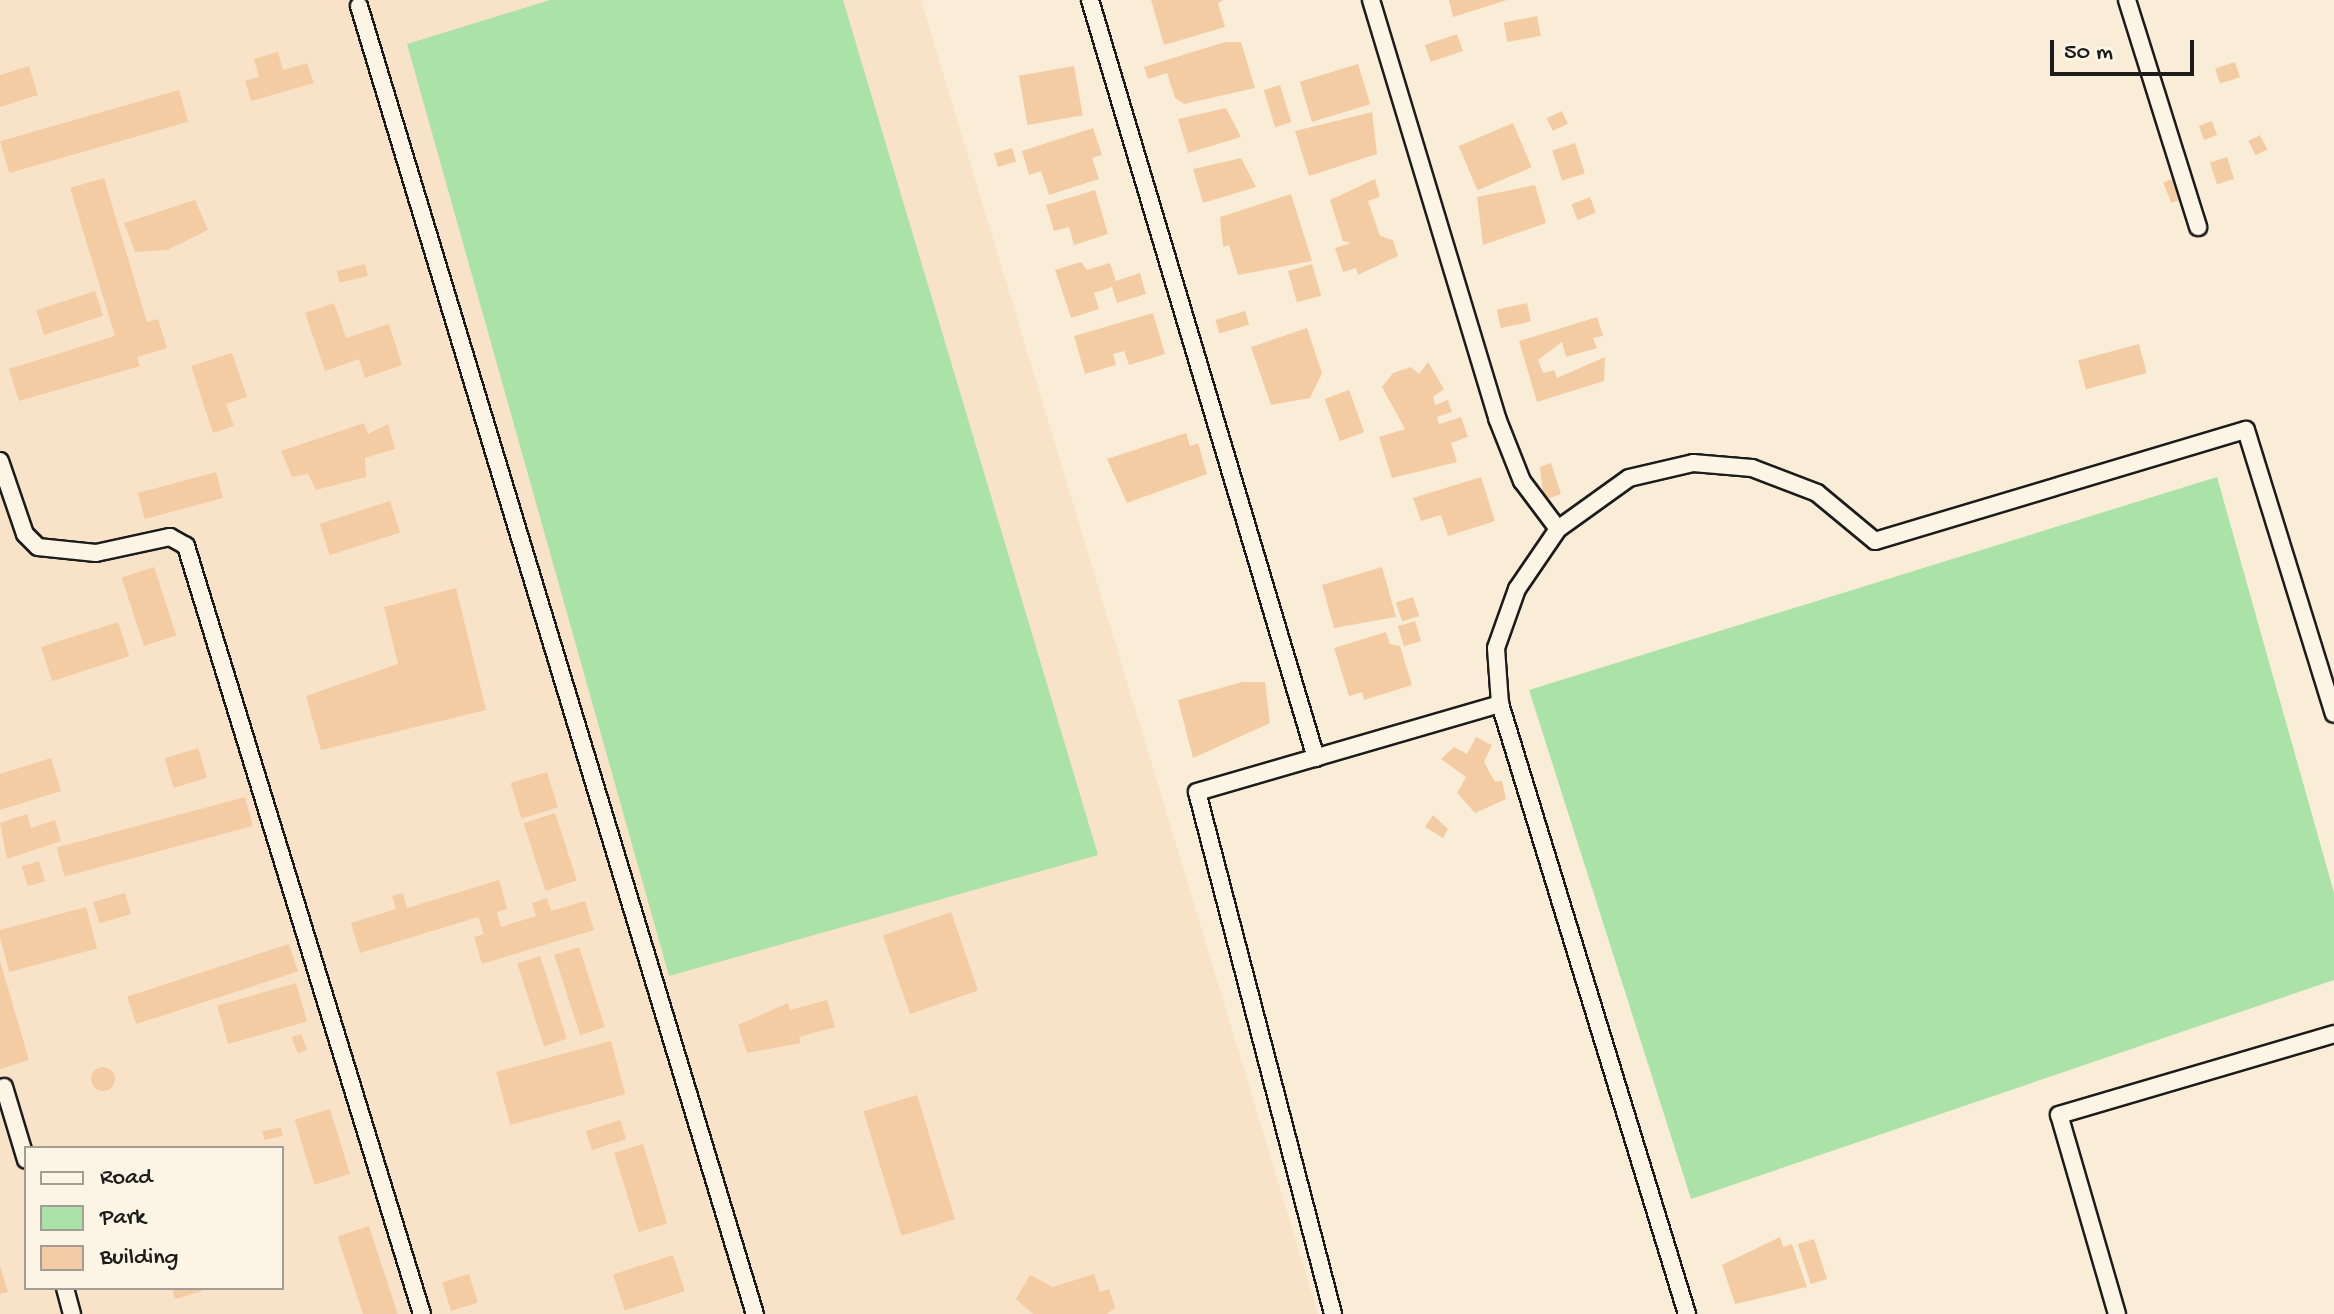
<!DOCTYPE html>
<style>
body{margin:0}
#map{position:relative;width:2334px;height:1314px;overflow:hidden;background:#faedd8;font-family:"Gochi Hand",sans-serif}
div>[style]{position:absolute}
.built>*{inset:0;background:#f8e3c8}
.green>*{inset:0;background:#aae2a7}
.building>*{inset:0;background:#f4cca4;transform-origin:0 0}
.round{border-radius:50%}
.roads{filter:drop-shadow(2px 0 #1c1c1c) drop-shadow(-2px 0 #1c1c1c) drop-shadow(0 2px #1c1c1c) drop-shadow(0 -2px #1c1c1c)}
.minor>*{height:16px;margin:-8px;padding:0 8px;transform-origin:8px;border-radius:8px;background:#fcf5e5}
span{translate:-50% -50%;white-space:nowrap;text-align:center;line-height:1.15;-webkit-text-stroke:8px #fcf5e5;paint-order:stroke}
.legend{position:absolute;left:24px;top:1146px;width:260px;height:144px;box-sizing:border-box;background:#fcf5e5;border:2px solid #a29e95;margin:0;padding:10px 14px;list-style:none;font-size:24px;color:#1c1c1c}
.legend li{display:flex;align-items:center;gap:16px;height:40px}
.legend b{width:40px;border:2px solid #a29e95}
.scale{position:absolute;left:2050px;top:40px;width:144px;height:36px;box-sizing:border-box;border:4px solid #1c1c1c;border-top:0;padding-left:10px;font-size:24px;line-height:28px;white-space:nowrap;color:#1c1c1c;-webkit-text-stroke:6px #fcf5e5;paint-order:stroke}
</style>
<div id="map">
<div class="built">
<div style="clip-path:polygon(evenodd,0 0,921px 0,1318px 1314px,0 1314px,0 0,26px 1148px,282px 1148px,282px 1288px,26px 1288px,26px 1148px)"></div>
</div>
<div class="green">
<div style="clip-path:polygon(550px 0,843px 0,1098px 855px,669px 976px,407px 44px)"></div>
<div style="clip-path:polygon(2217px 477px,2334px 893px,2334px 980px,1691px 1199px,1529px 690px)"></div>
</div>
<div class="building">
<div style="clip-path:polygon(1151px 0,1224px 0,1218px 3px,1225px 27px,1164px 45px)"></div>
<div style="clip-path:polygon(1449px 0,1507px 0,1453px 17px)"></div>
<div style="left:1537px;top:16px;width:20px;height:34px;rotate:79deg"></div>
<div style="left:1457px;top:34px;width:18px;height:34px;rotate:71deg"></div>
<div style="clip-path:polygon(1225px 42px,1241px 42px,1255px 88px,1184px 104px,1175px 98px,1167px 73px,1148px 79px,1144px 67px)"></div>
<div style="clip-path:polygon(278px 52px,283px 70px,307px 63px,314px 83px,251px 101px,245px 81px,259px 77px,254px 59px)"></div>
<div style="left:2235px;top:62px;width:16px;height:21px;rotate:72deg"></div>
<div style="left:1358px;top:64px;width:42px;height:61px;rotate:73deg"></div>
<div style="clip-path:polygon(29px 66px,38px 95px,0 107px,0 75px)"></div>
<div style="left:1074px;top:66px;width:50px;height:56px;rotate:80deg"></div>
<div style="left:1280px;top:85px;width:39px;height:17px;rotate:73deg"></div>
<div style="left:179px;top:90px;width:33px;height:186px;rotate:74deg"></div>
<div style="clip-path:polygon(1226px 108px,1241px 137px,1188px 153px,1178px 119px)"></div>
<div style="left:1562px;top:111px;width:14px;height:17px;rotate:65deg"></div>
<div style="clip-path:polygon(1372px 112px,1377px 154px,1309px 176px,1295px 131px)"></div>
<div style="left:2212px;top:121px;width:15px;height:14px;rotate:70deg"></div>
<div style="left:1513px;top:123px;width:48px;height:59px;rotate:67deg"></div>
<div style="clip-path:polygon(1093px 128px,1102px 155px,1092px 158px,1099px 179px,1049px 195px,1041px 171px,1029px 175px,1022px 151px)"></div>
<div style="left:2260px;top:135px;width:16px;height:13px;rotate:63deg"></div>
<div style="left:1575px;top:143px;width:32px;height:24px;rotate:72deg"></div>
<div style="left:1012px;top:148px;width:14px;height:19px;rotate:73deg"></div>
<div style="left:2227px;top:157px;width:23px;height:18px;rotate:72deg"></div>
<div style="clip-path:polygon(1241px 158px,1256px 187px,1203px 203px,1193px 169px)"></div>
<div style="left:2177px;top:177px;width:22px;height:15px;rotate:68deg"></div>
<div style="clip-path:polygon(104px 178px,147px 322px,158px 319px,167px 348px,137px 357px,140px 366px,19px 401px,9px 369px,115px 336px,70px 188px)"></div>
<div style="clip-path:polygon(1375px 179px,1380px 197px,1368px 201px,1380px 236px,1393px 240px,1398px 256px,1358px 275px,1356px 268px,1343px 272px,1335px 248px,1351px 243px,1343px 241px,1330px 200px)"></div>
<div style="clip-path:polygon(1535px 185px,1546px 223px,1483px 245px,1477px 197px)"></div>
<div style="clip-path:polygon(1095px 190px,1108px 234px,1074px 245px,1069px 227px,1054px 231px,1046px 205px)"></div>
<div style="clip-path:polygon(1291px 194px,1312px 261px,1238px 275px,1229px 245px,1223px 247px,1220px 217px)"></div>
<div style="left:1590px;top:197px;width:17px;height:20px;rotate:69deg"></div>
<div style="clip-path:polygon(195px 200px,208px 230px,167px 250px,135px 252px,124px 223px)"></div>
<div style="clip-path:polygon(1081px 262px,1087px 270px,1110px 263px,1116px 281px,1140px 273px,1146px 294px,1117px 303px,1112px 287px,1094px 293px,1099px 309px,1071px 318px,1055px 270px)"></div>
<div style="left:365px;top:264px;width:12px;height:29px;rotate:76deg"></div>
<div style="left:1312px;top:264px;width:33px;height:25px;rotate:74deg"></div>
<div style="left:95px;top:291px;width:26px;height:62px;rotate:72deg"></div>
<div style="clip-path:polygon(334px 303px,346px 338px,389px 324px,402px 365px,365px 378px,359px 359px,325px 371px,305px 313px)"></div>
<div style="left:1527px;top:303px;width:19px;height:31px;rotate:78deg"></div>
<div style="left:1245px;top:311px;width:14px;height:31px;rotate:73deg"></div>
<div style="clip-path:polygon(1153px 313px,1165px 354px,1129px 365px,1124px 351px,1113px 354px,1116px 365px,1085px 374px,1074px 336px)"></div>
<div style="clip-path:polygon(1597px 317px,1603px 336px,1593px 338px,1597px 348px,1566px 357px,1562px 342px,1538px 360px,1543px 373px,1554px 370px,1557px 378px,1605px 357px,1604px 381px,1537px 402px,1519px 341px)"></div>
<div style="clip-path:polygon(1307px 328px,1322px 373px,1310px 398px,1271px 405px,1251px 347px)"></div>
<div style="left:2139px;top:344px;width:30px;height:63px;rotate:75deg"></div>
<div style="clip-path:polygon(232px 353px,247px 397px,226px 404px,234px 426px,213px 433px,191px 366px)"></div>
<div style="clip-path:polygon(1428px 362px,1444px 389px,1433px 397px,1435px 405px,1448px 400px,1452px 412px,1437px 417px,1439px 424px,1461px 417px,1468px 437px,1451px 443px,1457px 462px,1392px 478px,1379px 437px,1405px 429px,1382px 387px,1393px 373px,1411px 367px,1419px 374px)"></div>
<div style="left:1349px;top:390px;width:45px;height:26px;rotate:70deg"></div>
<div style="clip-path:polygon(364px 423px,368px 434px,388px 424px,395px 449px,365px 458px,366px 477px,316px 490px,308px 474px,292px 477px,281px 451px)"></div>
<div style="clip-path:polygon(1186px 433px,1190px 446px,1198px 443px,1207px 474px,1127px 503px,1107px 459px)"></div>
<div style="clip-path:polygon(1551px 463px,1561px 494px,1544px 500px,1540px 467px)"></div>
<div style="left:216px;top:472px;width:27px;height:81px;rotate:75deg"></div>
<div style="clip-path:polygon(1481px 477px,1495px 521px,1448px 536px,1441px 515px,1421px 521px,1413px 498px)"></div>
<div style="left:390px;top:501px;width:33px;height:74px;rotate:72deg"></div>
<div style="left:154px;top:567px;width:72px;height:34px;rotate:72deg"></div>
<div style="clip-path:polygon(1382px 567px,1396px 617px,1334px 628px,1322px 585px)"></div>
<div style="clip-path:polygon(456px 588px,486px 710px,321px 750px,306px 696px,398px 664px,384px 607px)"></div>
<div style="left:1413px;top:597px;width:20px;height:18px;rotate:72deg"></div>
<div style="left:1415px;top:621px;width:21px;height:18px;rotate:73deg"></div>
<div style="left:118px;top:622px;width:36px;height:81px;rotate:72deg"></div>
<div style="clip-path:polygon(1386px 632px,1390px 644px,1400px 646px,1412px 685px,1364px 700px,1362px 692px,1349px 696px,1334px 648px)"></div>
<div style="clip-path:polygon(1242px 682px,1265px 682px,1270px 723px,1193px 758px,1178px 700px)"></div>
<div style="clip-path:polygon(1476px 737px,1492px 745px,1484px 762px,1495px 782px,1502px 781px,1506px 799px,1475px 813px,1457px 793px,1466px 777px,1441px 759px,1454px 747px,1467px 754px)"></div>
<div style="left:198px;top:748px;width:31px;height:35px;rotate:73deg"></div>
<div style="clip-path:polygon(51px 758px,61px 791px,0 810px,0 774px)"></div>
<div style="left:547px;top:772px;width:37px;height:38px;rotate:73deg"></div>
<div style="left:245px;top:797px;width:30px;height:195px;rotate:75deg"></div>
<div style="left:555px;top:813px;width:71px;height:33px;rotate:72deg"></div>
<div style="clip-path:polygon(27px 814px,31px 828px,55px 820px,61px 841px,7px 859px,0 823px)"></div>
<div style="clip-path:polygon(1433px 815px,1448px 829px,1443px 838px,1425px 827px)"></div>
<div style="left:39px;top:861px;width:21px;height:18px;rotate:73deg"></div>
<div style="clip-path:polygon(499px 880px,507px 909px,497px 912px,501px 927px,536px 916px,532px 903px,547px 898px,551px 911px,585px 901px,594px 930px,482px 964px,474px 937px,484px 934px,478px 917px,360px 953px,351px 923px,396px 909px,392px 896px,403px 893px,407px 908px)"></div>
<div style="left:125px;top:893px;width:22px;height:33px;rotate:74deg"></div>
<div style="left:86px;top:907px;width:43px;height:91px;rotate:75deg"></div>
<div style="left:951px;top:912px;width:83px;height:72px;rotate:71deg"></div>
<div style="left:289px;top:944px;width:29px;height:170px;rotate:72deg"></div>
<div style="left:579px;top:947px;width:84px;height:26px;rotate:72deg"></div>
<div style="left:540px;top:956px;width:87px;height:24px;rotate:72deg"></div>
<div style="clip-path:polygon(0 961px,29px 1060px,0 1069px)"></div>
<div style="left:296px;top:983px;width:40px;height:82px;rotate:74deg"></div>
<div style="clip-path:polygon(827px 1000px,835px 1027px,799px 1037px,801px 1043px,747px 1053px,738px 1025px,788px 1003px,790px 1010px)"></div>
<div style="left:301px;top:1034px;width:17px;height:10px;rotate:69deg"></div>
<div style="left:611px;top:1041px;width:55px;height:119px;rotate:75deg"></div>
<div class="round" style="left:91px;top:1067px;width:24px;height:24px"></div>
<div style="left:917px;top:1095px;width:130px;height:56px;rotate:73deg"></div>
<div style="left:330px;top:1109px;width:68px;height:37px;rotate:73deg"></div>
<div style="left:620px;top:1120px;width:20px;height:36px;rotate:72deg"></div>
<div style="left:281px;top:1127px;width:9px;height:19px;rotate:77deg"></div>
<div style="left:643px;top:1144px;width:83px;height:30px;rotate:73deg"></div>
<div style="left:369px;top:1226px;width:92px;height:33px;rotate:72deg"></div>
<div style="clip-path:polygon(1780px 1237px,1783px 1247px,1792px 1244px,1807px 1287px,1735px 1304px,1722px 1265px)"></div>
<div style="left:1814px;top:1239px;width:42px;height:17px;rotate:72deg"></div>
<div style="left:673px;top:1255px;width:38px;height:63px;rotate:72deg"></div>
<div style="clip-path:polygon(0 1266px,8px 1292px,0 1294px)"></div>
<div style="left:469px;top:1274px;width:30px;height:28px;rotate:73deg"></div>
<div style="clip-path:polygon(1094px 1274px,1100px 1292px,1109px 1289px,1115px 1308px,1107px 1314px,1033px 1314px,1016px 1299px,1030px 1275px,1053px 1287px)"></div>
<div style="clip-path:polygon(172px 1288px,201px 1288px,202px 1291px,175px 1299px)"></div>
</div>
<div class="roads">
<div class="minor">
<div style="left:1090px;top:0;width:791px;rotate:73.4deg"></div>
<div style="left:1371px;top:0;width:437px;rotate:73.2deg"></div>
<div style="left:1497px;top:418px;width:68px;rotate:68.4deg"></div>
<div style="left:1522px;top:481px;width:60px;rotate:53.1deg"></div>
<div style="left:2127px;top:0;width:238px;rotate:72.6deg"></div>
<div style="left:359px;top:6px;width:1367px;rotate:73.16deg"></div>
<div style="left:0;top:461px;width:77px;rotate:71.1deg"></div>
<div style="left:25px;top:534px;width:18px;rotate:45deg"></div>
<div style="left:38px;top:547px;width:58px;rotate:5.9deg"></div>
<div style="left:96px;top:553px;width:76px;rotate:-12.2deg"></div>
<div style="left:170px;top:537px;width:18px;rotate:29deg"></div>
<div style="left:186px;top:546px;width:803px;rotate:72.92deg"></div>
<div style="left:4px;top:1087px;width:76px;rotate:73.2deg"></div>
<div style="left:65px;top:1288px;width:27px;rotate:75deg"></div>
<div style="left:1333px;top:1314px;width:539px;rotate:-104.6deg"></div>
<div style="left:1197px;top:792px;width:316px;rotate:-16.2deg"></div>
<div style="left:1687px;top:1314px;width:638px;rotate:-107.04deg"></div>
<div style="left:1500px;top:704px;width:56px;rotate:-94.1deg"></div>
<div style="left:1496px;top:648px;width:63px;rotate:-70.4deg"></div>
<div style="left:1517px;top:589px;width:73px;rotate:-55.7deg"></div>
<div style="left:1558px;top:529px;width:87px;rotate:-35.7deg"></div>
<div style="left:1629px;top:478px;width:66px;rotate:-13.2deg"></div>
<div style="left:1693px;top:463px;width:59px;rotate:4.8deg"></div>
<div style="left:1752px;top:468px;width:70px;rotate:21deg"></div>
<div style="left:1817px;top:493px;width:75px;rotate:39.6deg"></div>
<div style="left:1875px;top:541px;width:387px;rotate:-16.7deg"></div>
<div style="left:2246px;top:430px;width:297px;rotate:72.8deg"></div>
<div style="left:2117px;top:1314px;width:207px;rotate:-106.2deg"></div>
<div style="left:2059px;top:1115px;width:287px;rotate:-16.4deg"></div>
</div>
</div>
<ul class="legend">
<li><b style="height:10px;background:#fcf5e5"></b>Road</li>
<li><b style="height:22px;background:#aae2a7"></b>Park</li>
<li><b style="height:22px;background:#f4cca4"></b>Building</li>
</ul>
<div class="scale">50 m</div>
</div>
